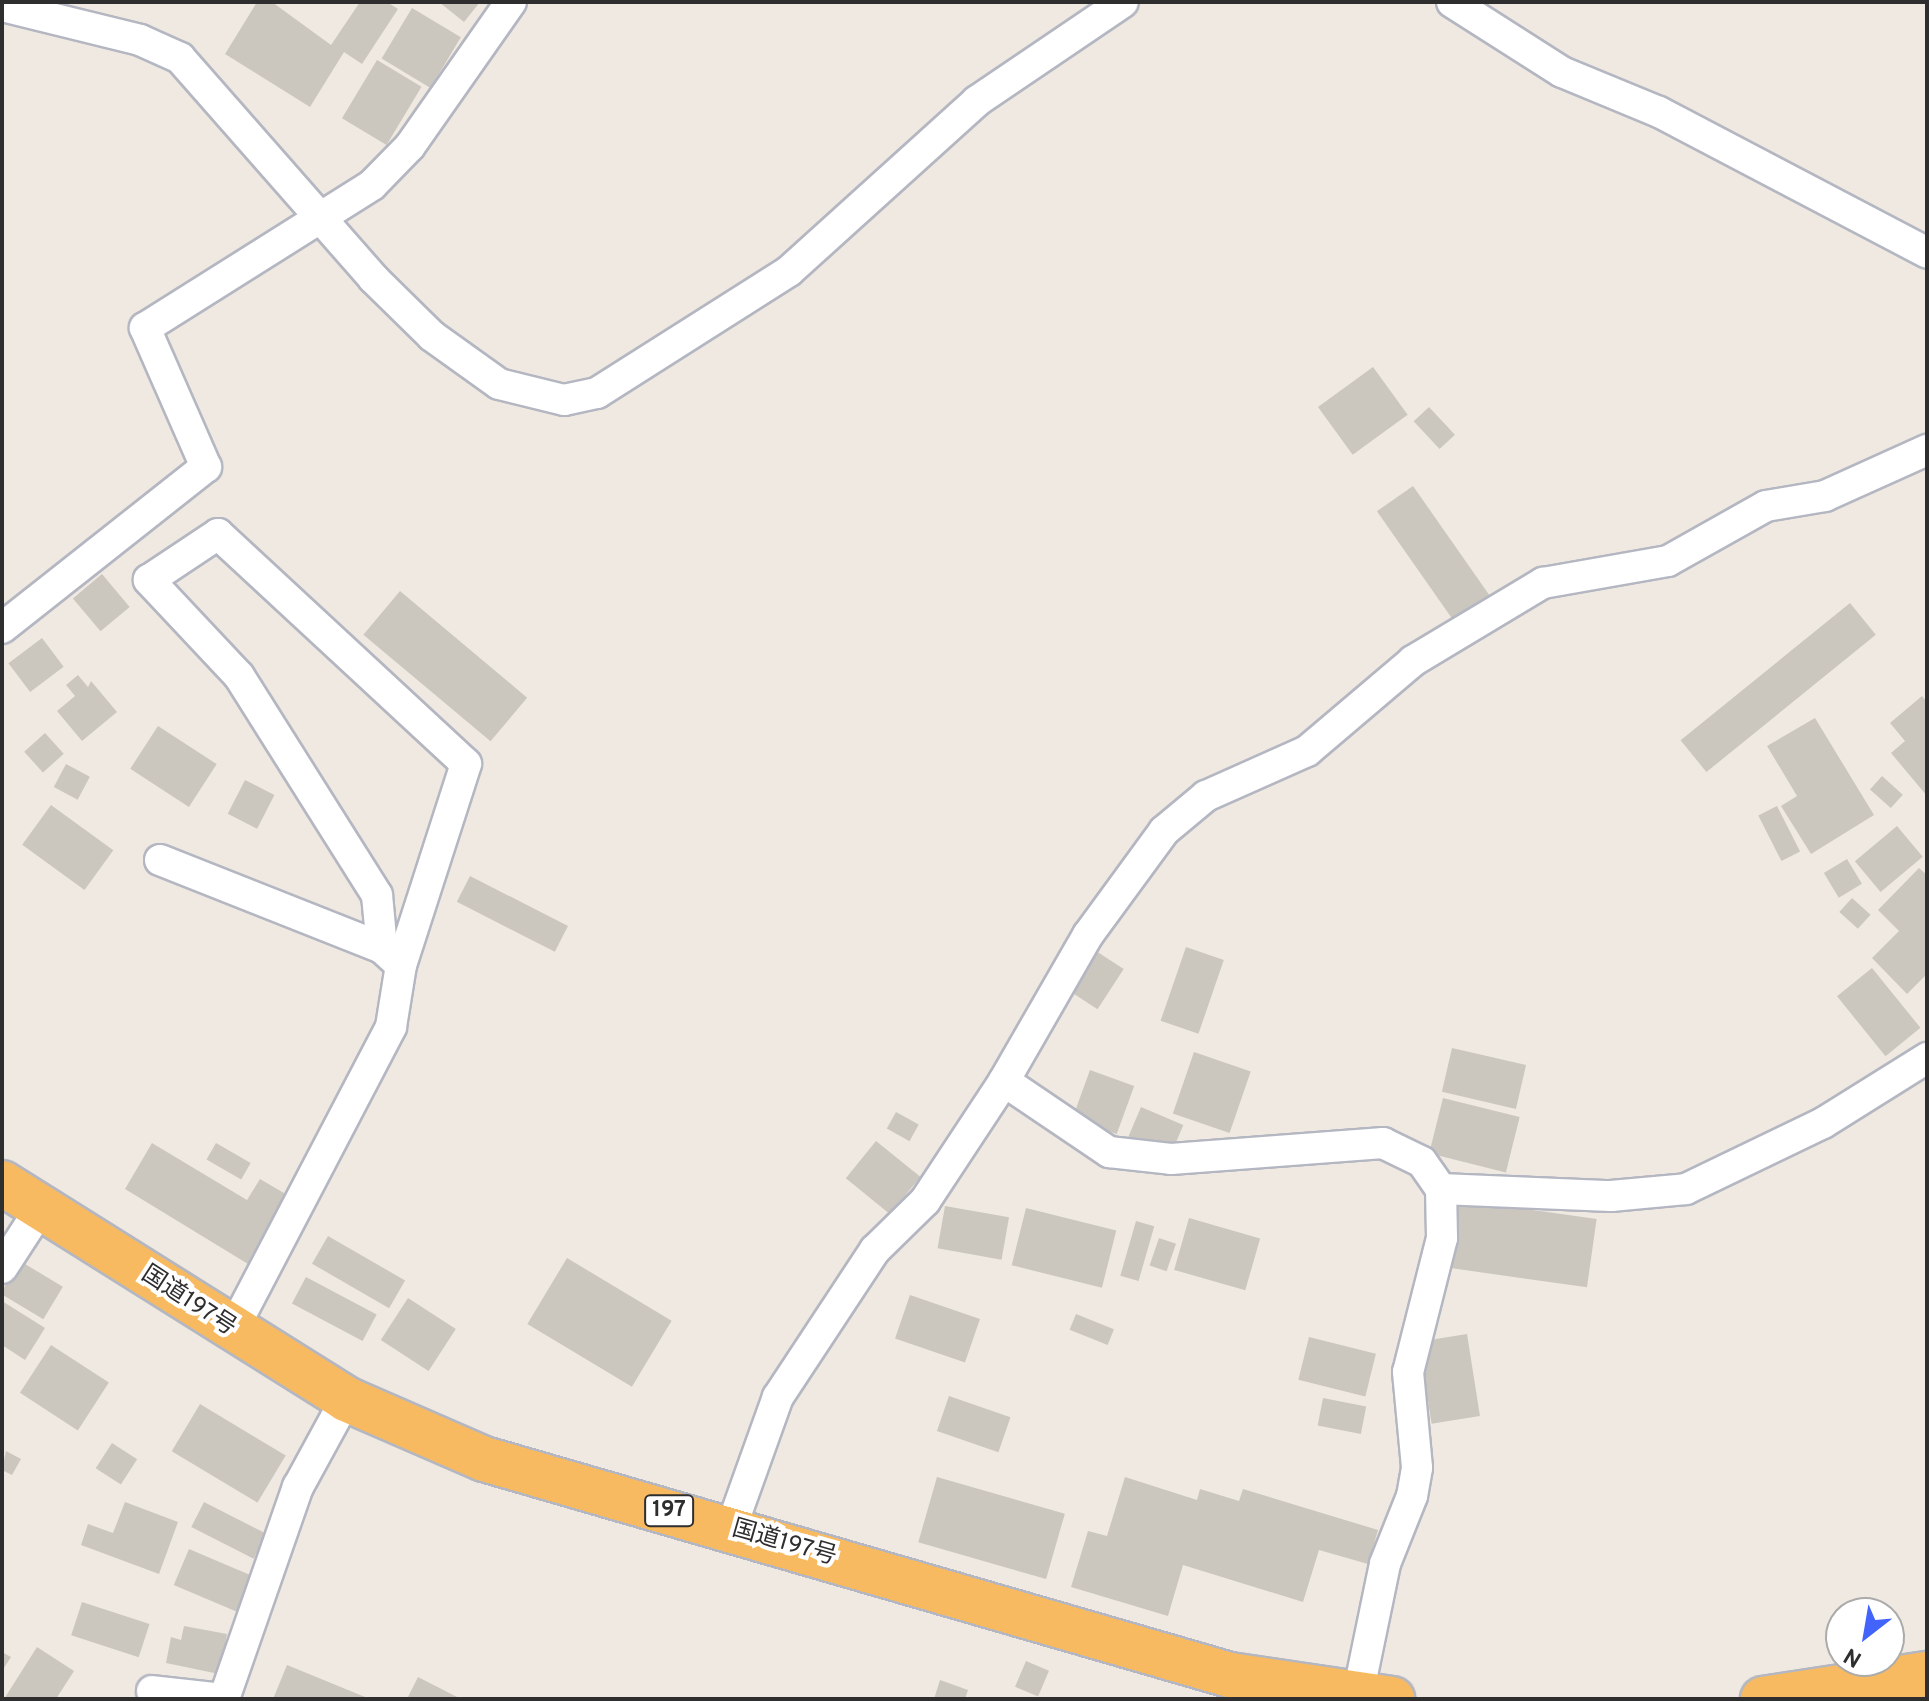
<!DOCTYPE html>
<meta charset="utf-8">
<style>
body{margin:0}
#map{position:relative;width:1929px;height:1701px;overflow:hidden;background:#efe9e1;font-family:Overpass,"Noto Sans JP",sans-serif}
div>[style]{position:absolute}
.building>*{inset:0;background:#cbc7bf;transform-origin:0 0}
.roads{filter:drop-shadow(2px 0 #b4b7c1) drop-shadow(-2px 0 #b4b7c1) drop-shadow(0 2px #b4b7c1) drop-shadow(0 -2px #b4b7c1)}
.minor>*{height:30px;margin:-15px;padding:0 15px;transform-origin:15px;border-radius:15px;background:#fff}
.trunk>*{height:44px;margin:-22px;padding:0 22px;transform-origin:22px;border-radius:22px;background:#f8ba60}
span{translate:-50% -50%;white-space:nowrap;text-align:center;line-height:1.15;-webkit-text-stroke:8px #fff;paint-order:stroke}
.shield-label span{padding:2px 6px;background:#fff;border:2px solid;border-radius:6px;-webkit-text-stroke-width:0}
.shield-label{font-size:22px;color:#2e2e2e;font-weight:700}
.street-label{font-size:24px;color:#2e2e2e}
.frame{position:absolute;inset:0;border:4px solid #2e2e2e;pointer-events:none}
.north{position:absolute;left:1825px;top:1597px;width:80px;height:80px;box-sizing:border-box;background:#fff;border:2px solid #ababab;border-radius:50%;rotate:211deg;font-size:22px;font-weight:700;line-height:32px;text-align:center;color:#2e2e2e}
.north::after{content:'';display:block;margin:auto;width:28px;height:36px;background:#4264fb;clip-path:polygon(50% 0,100% 100%,50% 72%,0 100%)}
</style>
<div id="map">
<div class="building">
<div style="clip-path:polygon(257px 2px,272px 2px,331px 45px,360px 2px,387px 2px,398px 9px,362px 64px,344px 52px,310px 107px,225px 54px)"></div>
<div style="clip-path:polygon(439px 2px,480px 2px,464px 22px)"></div>
<div style="left:412px;top:8px;width:57px;height:59px;rotate:31deg"></div>
<div style="left:377px;top:60px;width:52px;height:68px;rotate:31deg"></div>
<div style="left:1373px;top:367px;width:59px;height:68px;rotate:54deg"></div>
<div style="left:1429px;top:407px;width:38px;height:21px;rotate:47deg"></div>
<div style="left:1413px;top:486px;width:136px;height:44px;rotate:55deg"></div>
<div style="left:102px;top:574px;width:43px;height:38px;rotate:50deg"></div>
<div style="left:400px;top:591px;width:166px;height:57px;rotate:40deg"></div>
<div style="left:1850px;top:603px;width:41px;height:218px;rotate:51deg"></div>
<div style="left:42px;top:638px;width:36px;height:42px;rotate:53deg"></div>
<div style="clip-path:polygon(78px 675px,88px 687px,91px 681px,117px 712px,82px 741px,57px 711px,75px 696px,66px 685px)"></div>
<div style="clip-path:polygon(1922px 696px,1927px 702px,1927px 796px,1891px 753px,1905px 741px,1890px 723px)"></div>
<div style="clip-path:polygon(1815px 718px,1874px 815px,1811px 854px,1781px 806px,1797px 796px,1767px 746px)"></div>
<div style="left:158px;top:726px;width:70px;height:51px;rotate:33deg"></div>
<div style="left:45px;top:733px;width:28px;height:28px;rotate:48deg"></div>
<div style="left:66px;top:764px;width:27px;height:26px;rotate:28deg"></div>
<div style="left:1882px;top:776px;width:28px;height:18px;rotate:42deg"></div>
<div style="left:245px;top:780px;width:33px;height:38px;rotate:27deg"></div>
<div style="left:51px;top:805px;width:77px;height:49px;rotate:36deg"></div>
<div style="left:1777px;top:806px;width:51px;height:21px;rotate:63deg"></div>
<div style="left:1897px;top:826px;width:40px;height:55px;rotate:50deg"></div>
<div style="left:1847px;top:859px;width:29px;height:27px;rotate:59deg"></div>
<div style="clip-path:polygon(1919px 868px,1927px 875px,1927px 974px,1907px 994px,1872px 958px,1899px 931px,1878px 910px)"></div>
<div style="left:470px;top:876px;width:110px;height:29px;rotate:27deg"></div>
<div style="left:1852px;top:898px;width:25px;height:19px;rotate:42deg"></div>
<div style="left:1186px;top:947px;width:40px;height:78px;rotate:19deg"></div>
<div style="left:1096px;top:951px;width:33px;height:48px;rotate:33deg"></div>
<div style="left:1872px;top:968px;width:77px;height:45px;rotate:51deg"></div>
<div style="left:1452px;top:1048px;width:76px;height:45px;rotate:13deg"></div>
<div style="left:1194px;top:1052px;width:60px;height:65px;rotate:19deg"></div>
<div style="left:1090px;top:1070px;width:47px;height:51px;rotate:20deg"></div>
<div style="left:1443px;top:1098px;width:79px;height:57px;rotate:14deg"></div>
<div style="left:1141px;top:1107px;width:46px;height:34px;rotate:23deg"></div>
<div style="left:896px;top:1112px;width:26px;height:19px;rotate:29deg"></div>
<div style="left:876px;top:1141px;width:57px;height:48px;rotate:39deg"></div>
<div style="clip-path:polygon(152px 1143px,247px 1200px,260px 1179px,289px 1196px,248px 1264px,125px 1189px)"></div>
<div style="left:216px;top:1143px;width:40px;height:19px;rotate:30deg"></div>
<div style="left:1455px;top:1199px;width:143px;height:69px;rotate:8deg"></div>
<div style="left:945px;top:1206px;width:65px;height:43px;rotate:10deg"></div>
<div style="left:1026px;top:1208px;width:93px;height:59px;rotate:14deg"></div>
<div style="left:1189px;top:1218px;width:74px;height:54px;rotate:16deg"></div>
<div style="left:1136px;top:1221px;width:19px;height:57px;rotate:16deg"></div>
<div style="left:328px;top:1236px;width:89px;height:32px;rotate:30deg"></div>
<div style="left:1159px;top:1238px;width:18px;height:29px;rotate:19deg"></div>
<div style="left:567px;top:1258px;width:122px;height:77px;rotate:31deg"></div>
<div style="left:20px;top:1261px;width:50px;height:38px;rotate:31deg"></div>
<div style="left:306px;top:1277px;width:80px;height:30px;rotate:28deg"></div>
<div style="left:910px;top:1295px;width:74px;height:46px;rotate:19deg"></div>
<div style="left:408px;top:1298px;width:57px;height:50px;rotate:33deg"></div>
<div style="clip-path:polygon(2px 1301px,45px 1328px,25px 1360px,2px 1345px)"></div>
<div style="left:1076px;top:1314px;width:41px;height:17px;rotate:22deg"></div>
<div style="left:1467px;top:1334px;width:83px;height:49px;rotate:81deg"></div>
<div style="left:1309px;top:1337px;width:69px;height:44px;rotate:14deg"></div>
<div style="left:51px;top:1345px;width:69px;height:57px;rotate:33deg"></div>
<div style="left:949px;top:1396px;width:65px;height:37px;rotate:19deg"></div>
<div style="left:1323px;top:1398px;width:44px;height:28px;rotate:11deg"></div>
<div style="left:200px;top:1404px;width:100px;height:55px;rotate:31deg"></div>
<div style="left:112px;top:1443px;width:30px;height:30px;rotate:33deg"></div>
<div style="clip-path:polygon(6px 1451px,21px 1459px,12px 1475px,2px 1470px)"></div>
<div style="left:937px;top:1477px;width:133px;height:68px;rotate:16deg"></div>
<div style="clip-path:polygon(1125px 1477px,1197px 1500px,1200px 1489px,1239px 1501px,1243px 1489px,1378px 1530px,1368px 1564px,1319px 1550px,1303px 1602px,1183px 1565px,1168px 1616px,1071px 1587px,1088px 1531px,1107px 1536px)"></div>
<div style="clip-path:polygon(125px 1502px,178px 1522px,159px 1574px,81px 1545px,88px 1524px,113px 1533px)"></div>
<div style="left:204px;top:1502px;width:70px;height:28px;rotate:27deg"></div>
<div style="left:189px;top:1549px;width:73px;height:39px;rotate:23deg"></div>
<div style="left:82px;top:1602px;width:71px;height:35px;rotate:18deg"></div>
<div style="clip-path:polygon(184px 1626px,227px 1634px,219px 1674px,166px 1663px,171px 1637px,181px 1640px)"></div>
<div style="clip-path:polygon(37px 1647px,74px 1671px,56px 1699px,4px 1699px)"></div>
<div style="clip-path:polygon(2px 1652px,11px 1657px,2px 1671px)"></div>
<div style="left:1026px;top:1661px;width:25px;height:28px;rotate:23deg"></div>
<div style="clip-path:polygon(287px 1665px,370px 1699px,273px 1699px)"></div>
<div style="clip-path:polygon(418px 1677px,461px 1699px,407px 1699px)"></div>
<div style="clip-path:polygon(940px 1680px,968px 1690px,965px 1699px,934px 1699px)"></div>
</div>
<div class="roads">
<div class="minor">
<div style="left:1452px;top:2px;width:130px;rotate:32.5deg"></div>
<div style="left:1562px;top:72px;width:105px;rotate:22.4deg"></div>
<div style="left:1659px;top:112px;width:303px;rotate:27.7deg"></div>
<div style="left:2px;top:6px;width:142px;rotate:13.8deg"></div>
<div style="left:140px;top:40px;width:44px;rotate:24.2deg"></div>
<div style="left:180px;top:58px;width:293px;rotate:48.7deg"></div>
<div style="left:373px;top:278px;width:83px;rotate:44.5deg"></div>
<div style="left:432px;top:336px;width:82px;rotate:35.6deg"></div>
<div style="left:499px;top:384px;width:67px;rotate:13.8deg"></div>
<div style="left:564px;top:400px;width:34px;rotate:-12deg"></div>
<div style="left:597px;top:393px;width:227px;rotate:-32.4deg"></div>
<div style="left:789px;top:271px;width:253px;rotate:-42.1deg"></div>
<div style="left:977px;top:101px;width:176px;rotate:-34.1deg"></div>
<div style="left:2px;top:628px;width:260px;rotate:-38.3deg"></div>
<div style="left:206px;top:467px;width:152px;rotate:-113.7deg"></div>
<div style="left:145px;top:328px;width:268px;rotate:-32.2deg"></div>
<div style="left:372px;top:185px;width:54px;rotate:-45.7deg"></div>
<div style="left:410px;top:146px;width:176px;rotate:-55deg"></div>
<div style="left:160px;top:860px;width:239px;rotate:21.6deg"></div>
<div style="left:382px;top:948px;width:25px;rotate:42deg"></div>
<div style="left:401px;top:965px;width:63px;rotate:99.2deg"></div>
<div style="left:391px;top:1027px;width:343px;rotate:117.6deg"></div>
<div style="left:382px;top:948px;width:53px;rotate:-95.4deg"></div>
<div style="left:377px;top:895px;width:259px;rotate:-122.2deg"></div>
<div style="left:239px;top:676px;width:132px;rotate:-133.2deg"></div>
<div style="left:149px;top:580px;width:83px;rotate:-33.7deg"></div>
<div style="left:218px;top:534px;width:338px;rotate:42.8deg"></div>
<div style="left:466px;top:764px;width:211px;rotate:107.9deg"></div>
<div style="left:1004px;top:1081px;width:127px;rotate:34.1deg"></div>
<div style="left:1109px;top:1152px;width:62px;rotate:6.4deg"></div>
<div style="left:1171px;top:1159px;width:213px;rotate:-4.3deg"></div>
<div style="left:1383px;top:1143px;width:43px;rotate:26deg"></div>
<div style="left:1422px;top:1162px;width:33px;rotate:55deg"></div>
<div style="left:1441px;top:1189px;width:49px;rotate:88.8deg"></div>
<div style="left:1442px;top:1238px;width:138px;rotate:104.2deg"></div>
<div style="left:1408px;top:1372px;width:96px;rotate:84.6deg"></div>
<div style="left:1417px;top:1468px;width:28px;rotate:100deg"></div>
<div style="left:1412px;top:1496px;width:73px;rotate:111.7deg"></div>
<div style="left:1385px;top:1564px;width:133px;rotate:101.7deg"></div>
<div style="left:1441px;top:1189px;width:170px;rotate:2.4deg"></div>
<div style="left:1611px;top:1196px;width:75px;rotate:-5.3deg"></div>
<div style="left:1686px;top:1189px;width:152px;rotate:-25.7deg"></div>
<div style="left:1823px;top:1123px;width:123px;rotate:-32deg"></div>
<div style="left:2px;top:1268px;width:72px;rotate:-57deg"></div>
<div style="left:731px;top:1528px;width:139px;rotate:-70.3deg"></div>
<div style="left:778px;top:1397px;width:176px;rotate:-56.6deg"></div>
<div style="left:875px;top:1250px;width:70px;rotate:-44.4deg"></div>
<div style="left:925px;top:1201px;width:144px;rotate:-56.6deg"></div>
<div style="left:1004px;top:1081px;width:168px;rotate:-60.1deg"></div>
<div style="left:1088px;top:935px;width:129px;rotate:-53.8deg"></div>
<div style="left:1164px;top:831px;width:55px;rotate:-39.8deg"></div>
<div style="left:1206px;top:796px;width:111px;rotate:-24deg"></div>
<div style="left:1307px;top:751px;width:139px;rotate:-40.3deg"></div>
<div style="left:1413px;top:661px;width:152px;rotate:-31deg"></div>
<div style="left:1543px;top:583px;width:127px;rotate:-10deg"></div>
<div style="left:1668px;top:561px;width:112px;rotate:-29.3deg"></div>
<div style="left:1766px;top:506px;width:60px;rotate:-9.6deg"></div>
<div style="left:1825px;top:496px;width:112px;rotate:-24.3deg"></div>
<div style="left:152px;top:1691px;width:72px;rotate:6.3deg"></div>
<div style="left:224px;top:1699px;width:225px;rotate:-70.8deg"></div>
<div style="left:298px;top:1487px;width:100px;rotate:-61.4deg"></div>
</div>
<div class="trunk">
<div style="left:2px;top:1183px;width:406px;rotate:32.1deg"></div>
<div style="left:346px;top:1399px;width:150px;rotate:23.5deg"></div>
<div style="left:484px;top:1459px;width:777px;rotate:16.15deg"></div>
<div style="left:1230px;top:1675px;width:164px;rotate:8.4deg"></div>
<div style="left:1763px;top:1699px;width:166px;rotate:-8.7deg"></div>
</div>
</div>
<div class="shield-label">
<span style="left:669px;top:1511px">197</span>
</div>
<div class="street-label">
<span style="left:188px;top:1302px;rotate:33deg">国道197号</span>
<span style="left:784px;top:1544px;rotate:16deg">国道197号</span>
</div>
<div class="frame"></div>
<div class="north">N</div>
</div>
